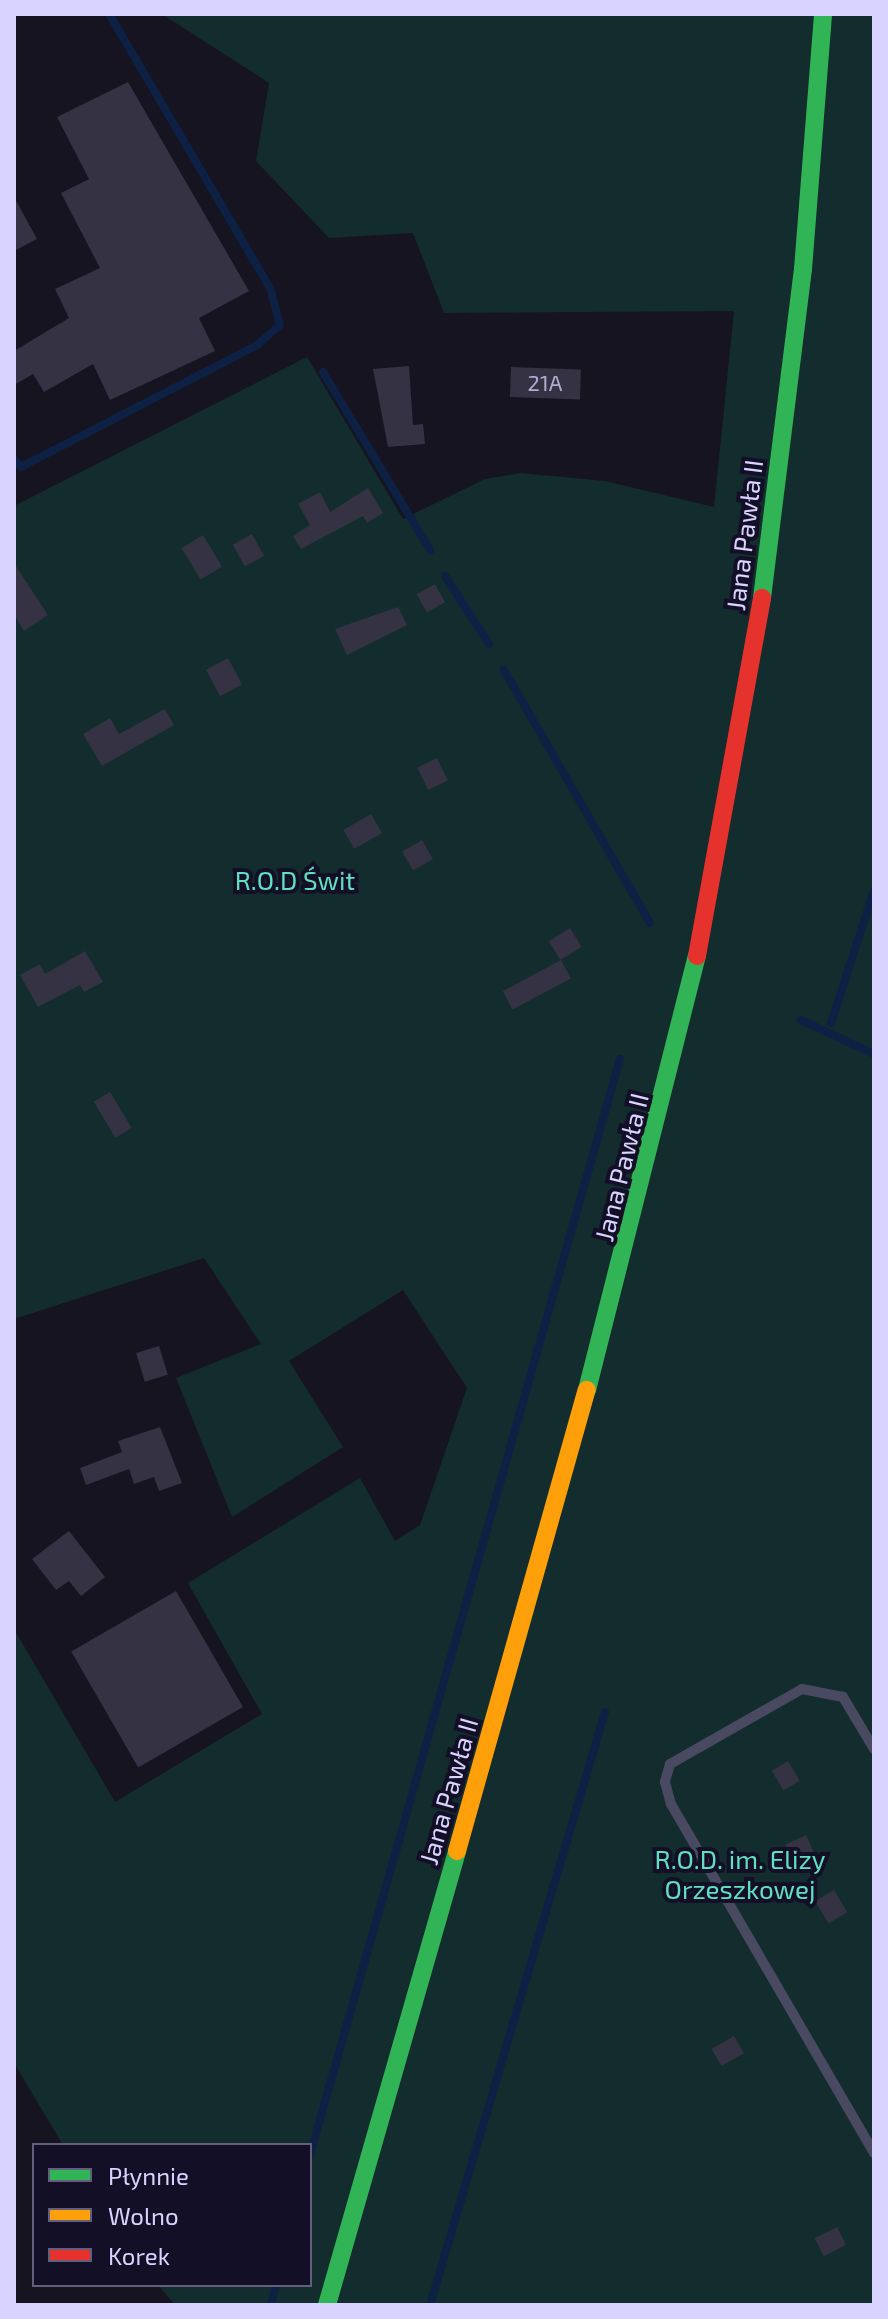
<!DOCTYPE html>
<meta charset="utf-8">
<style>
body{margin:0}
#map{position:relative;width:888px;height:2319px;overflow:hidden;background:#161421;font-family:"Exo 2",sans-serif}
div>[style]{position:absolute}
.green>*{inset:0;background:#132c2d}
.stream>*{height:8px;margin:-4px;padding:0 4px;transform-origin:4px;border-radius:4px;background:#0d2144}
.building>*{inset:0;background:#343243;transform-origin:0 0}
.lane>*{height:10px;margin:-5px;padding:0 5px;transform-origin:5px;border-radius:5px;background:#4a4962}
.fast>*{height:18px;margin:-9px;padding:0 9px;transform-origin:9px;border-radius:9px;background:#30b455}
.slow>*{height:18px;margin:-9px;padding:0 9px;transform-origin:9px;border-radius:9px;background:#ff9f0a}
.jam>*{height:18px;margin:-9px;padding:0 9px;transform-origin:9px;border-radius:9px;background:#e5322d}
span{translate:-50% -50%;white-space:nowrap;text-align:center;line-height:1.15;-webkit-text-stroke:8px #130f26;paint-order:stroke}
.number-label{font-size:22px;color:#b0acd0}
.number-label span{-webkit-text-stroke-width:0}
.street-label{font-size:26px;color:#d9d4ff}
.park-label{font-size:26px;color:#5fe0c0}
.frame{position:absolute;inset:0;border:16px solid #d9d4ff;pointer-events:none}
.legend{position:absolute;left:32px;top:2143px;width:280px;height:144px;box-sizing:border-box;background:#130f26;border:2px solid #625e7d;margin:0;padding:10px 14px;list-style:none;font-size:24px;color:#d9d4ff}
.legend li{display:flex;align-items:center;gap:16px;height:40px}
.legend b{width:40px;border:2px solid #625e7d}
</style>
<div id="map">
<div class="green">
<div style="clip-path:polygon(162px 14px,874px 14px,874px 2305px,175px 2305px,158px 2285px,310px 2285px,310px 2145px,63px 2145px,14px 2063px,14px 1629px,115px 1802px,262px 1714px,188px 1583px,360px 1478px,395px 1541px,420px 1525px,467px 1388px,403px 1290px,289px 1361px,343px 1447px,232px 1517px,176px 1378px,261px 1344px,204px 1258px,14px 1319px,14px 506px,307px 357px,403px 519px,485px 479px,521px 473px,605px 481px,714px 507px,734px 311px,444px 313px,413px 233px,329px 238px,256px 161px,269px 83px)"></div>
</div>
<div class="stream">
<div style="left:323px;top:372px;width:208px;rotate:59deg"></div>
<div style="left:14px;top:459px;width:11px;rotate:49deg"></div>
<div style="left:21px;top:467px;width:266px;rotate:-27.3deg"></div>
<div style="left:257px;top:345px;width:30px;rotate:-41deg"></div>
<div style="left:280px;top:325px;width:38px;rotate:-105deg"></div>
<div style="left:270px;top:288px;width:318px;rotate:-120.4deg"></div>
<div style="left:445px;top:576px;width:81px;rotate:57.1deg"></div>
<div style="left:504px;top:670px;width:292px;rotate:60deg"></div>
<div style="left:801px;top:1020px;width:81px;rotate:25deg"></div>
<div style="left:831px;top:1023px;width:139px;rotate:-72deg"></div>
<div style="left:310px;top:2155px;width:1139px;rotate:-74.21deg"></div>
<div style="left:271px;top:2305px;width:21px;rotate:-76deg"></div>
<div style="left:430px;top:2305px;width:618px;rotate:-73.56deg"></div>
</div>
<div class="building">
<div style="clip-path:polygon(128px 82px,249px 291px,199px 318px,215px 351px,110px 400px,93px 364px,44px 392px,33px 374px,14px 385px,14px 351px,69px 318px,55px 289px,100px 268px,61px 193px,89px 179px,57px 117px)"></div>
<div style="clip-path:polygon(14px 197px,37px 239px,14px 251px)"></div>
<div style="clip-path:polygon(409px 366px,413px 425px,423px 424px,425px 444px,388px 447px,373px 369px)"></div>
<div style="left:511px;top:367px;width:70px;height:30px;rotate:2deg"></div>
<div style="clip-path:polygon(368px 488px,383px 513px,367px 523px,363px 516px,301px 549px,293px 536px,310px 525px,298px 504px,320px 492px,330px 512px)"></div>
<div style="left:252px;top:534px;width:25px;height:22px;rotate:61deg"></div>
<div style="left:203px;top:535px;width:37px;height:25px;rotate:59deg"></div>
<div style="clip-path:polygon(14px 563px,48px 615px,24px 631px,14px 615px)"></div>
<div style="left:435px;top:584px;width:21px;height:21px;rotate:61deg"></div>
<div style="clip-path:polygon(398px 607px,407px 625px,347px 655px,335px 629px)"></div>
<div style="left:228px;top:658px;width:30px;height:25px;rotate:62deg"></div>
<div style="clip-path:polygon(165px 709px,174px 725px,102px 766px,83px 734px,110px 718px,119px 734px)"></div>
<div style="left:437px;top:758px;width:25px;height:22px;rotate:64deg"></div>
<div style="left:371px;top:814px;width:22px;height:32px;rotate:60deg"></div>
<div style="left:422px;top:840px;width:22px;height:23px;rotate:60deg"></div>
<div style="left:570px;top:928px;width:22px;height:25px;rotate:58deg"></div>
<div style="clip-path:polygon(85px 951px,103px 982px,84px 992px,80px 985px,38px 1007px,20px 975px,40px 964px,45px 974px)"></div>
<div style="left:561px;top:960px;width:21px;height:66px;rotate:62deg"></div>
<div style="left:110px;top:1092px;width:42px;height:19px;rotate:59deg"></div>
<div style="left:159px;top:1346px;width:30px;height:24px;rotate:73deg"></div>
<div style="clip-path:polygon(160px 1427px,182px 1483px,159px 1491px,154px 1477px,134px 1484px,129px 1469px,86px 1485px,80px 1468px,122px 1452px,118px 1441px)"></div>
<div style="clip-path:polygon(69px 1531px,105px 1577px,81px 1596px,69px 1581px,56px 1590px,32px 1559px)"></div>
<div style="left:176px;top:1591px;width:134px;height:121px;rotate:60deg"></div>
<div style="left:788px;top:1761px;width:23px;height:19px;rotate:59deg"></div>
<div style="left:806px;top:1835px;width:21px;height:23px;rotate:65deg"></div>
<div style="left:834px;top:1890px;width:26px;height:22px;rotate:59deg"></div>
<div style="left:734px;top:2036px;width:20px;height:26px;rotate:60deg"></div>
<div style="left:837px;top:2227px;width:20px;height:25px;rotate:63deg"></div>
</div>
<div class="lane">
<div style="left:874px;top:1749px;width:61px;rotate:-120.8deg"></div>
<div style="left:843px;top:1697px;width:42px;rotate:-169deg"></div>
<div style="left:802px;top:1689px;width:152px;rotate:150.4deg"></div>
<div style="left:670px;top:1764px;width:19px;rotate:106deg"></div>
<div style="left:665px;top:1782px;width:23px;rotate:75deg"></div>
<div style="left:671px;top:1804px;width:404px;rotate:59.8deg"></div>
</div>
<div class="fast">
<div style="left:762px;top:598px;width:332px;rotate:-82.9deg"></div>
<div style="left:803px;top:269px;width:256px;rotate:-85.5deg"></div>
<div style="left:587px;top:1390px;width:448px;rotate:-75.8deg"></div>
<div style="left:327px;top:2305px;width:472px;rotate:-74deg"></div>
</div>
<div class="slow">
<div style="left:457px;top:1851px;width:479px;rotate:-74.3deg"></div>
</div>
<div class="jam">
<div style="left:697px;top:956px;width:364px;rotate:-79.7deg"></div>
</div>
<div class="number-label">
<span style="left:545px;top:383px">21A</span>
</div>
<div class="street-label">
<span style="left:744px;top:535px;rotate:-83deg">Jana Pawła II</span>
<span style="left:621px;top:1167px;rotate:-76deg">Jana Pawła II</span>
<span style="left:448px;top:1791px;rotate:-74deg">Jana Pawła II</span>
</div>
<div class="park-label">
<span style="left:295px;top:880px">R.O.D Świt</span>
<span style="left:740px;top:1874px">R.O.D. im. Elizy<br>Orzeszkowej</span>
</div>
<div class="frame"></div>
<ul class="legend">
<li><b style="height:10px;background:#30b455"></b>Płynnie</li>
<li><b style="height:10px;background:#ff9f0a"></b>Wolno</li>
<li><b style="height:10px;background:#e5322d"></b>Korek</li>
</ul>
</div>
